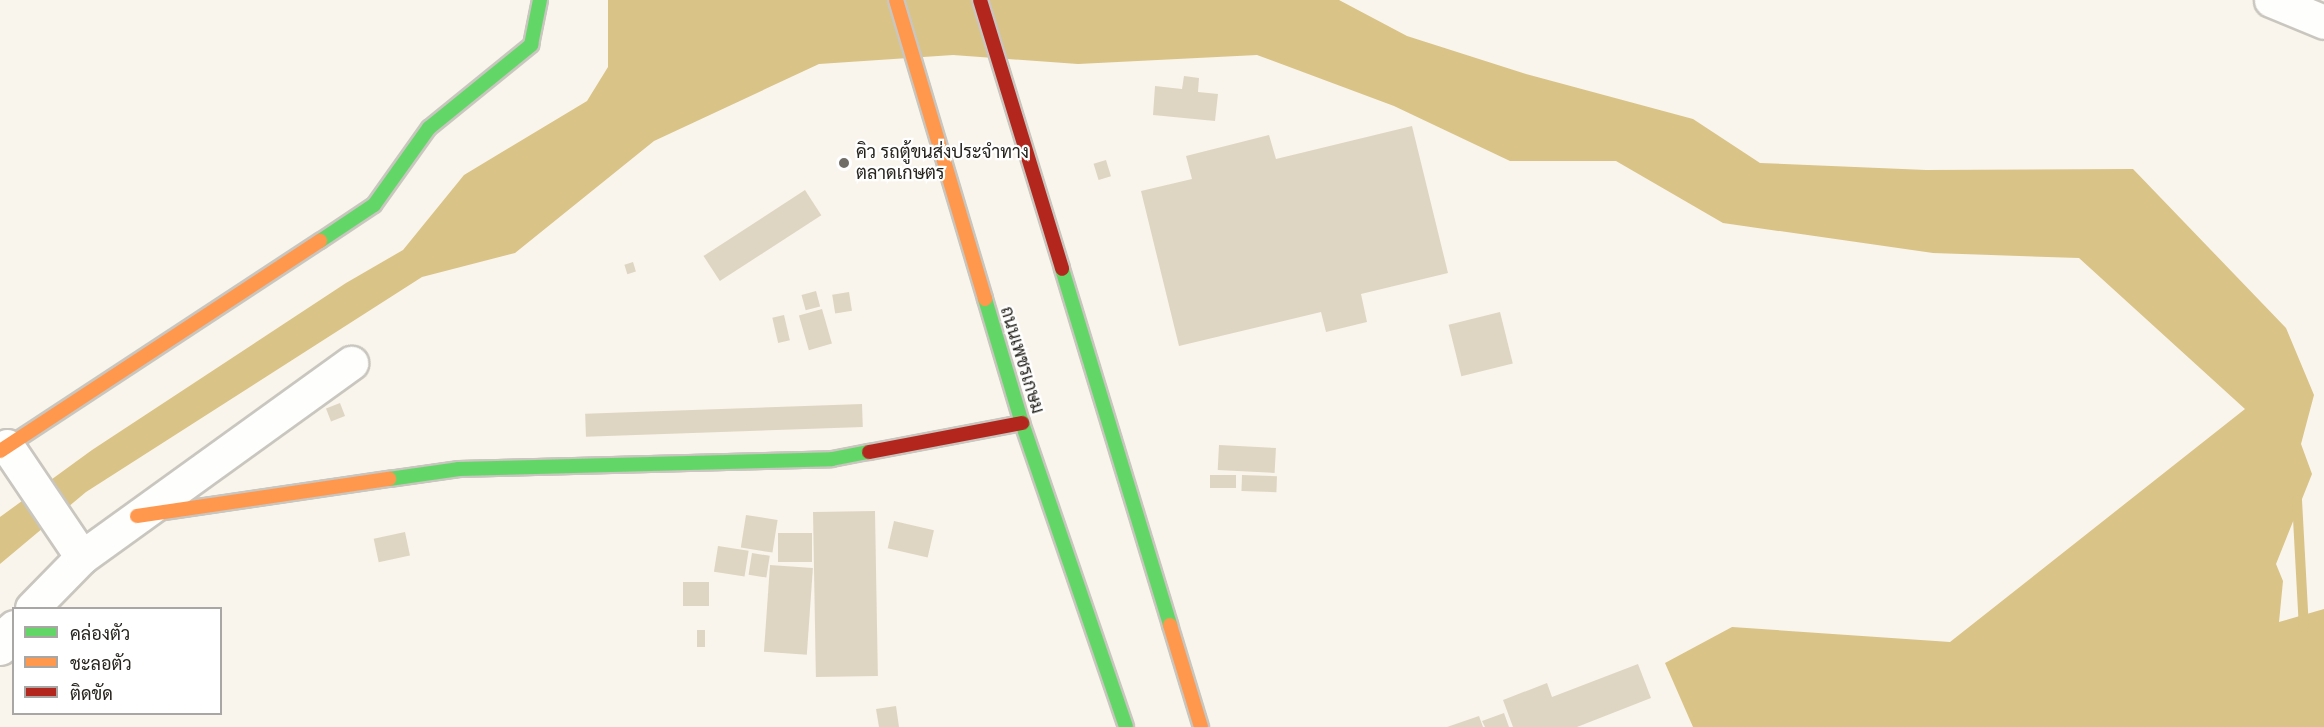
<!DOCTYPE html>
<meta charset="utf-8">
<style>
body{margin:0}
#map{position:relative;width:2324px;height:727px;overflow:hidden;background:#f9f5ec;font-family:Roboto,Sarabun,sans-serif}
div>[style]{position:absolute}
.water>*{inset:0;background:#d9c386}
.stream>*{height:10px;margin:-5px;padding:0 5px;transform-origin:5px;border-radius:5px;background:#d9c386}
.building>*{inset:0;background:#ded6c2;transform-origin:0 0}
.roads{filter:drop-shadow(2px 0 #c9c6bf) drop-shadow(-2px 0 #c9c6bf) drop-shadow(0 2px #c9c6bf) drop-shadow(0 -2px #c9c6bf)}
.street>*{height:33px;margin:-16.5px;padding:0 16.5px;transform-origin:16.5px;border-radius:16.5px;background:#fefefc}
.fast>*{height:14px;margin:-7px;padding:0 7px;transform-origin:7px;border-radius:7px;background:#63d668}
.slow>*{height:14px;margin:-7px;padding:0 7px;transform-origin:7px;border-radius:7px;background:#ff974d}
.jam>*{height:14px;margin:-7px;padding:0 7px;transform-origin:7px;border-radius:7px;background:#b3261e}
.dots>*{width:16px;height:16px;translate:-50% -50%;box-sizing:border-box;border:3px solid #fff;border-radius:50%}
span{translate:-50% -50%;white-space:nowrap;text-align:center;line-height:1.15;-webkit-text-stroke:4.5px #fff;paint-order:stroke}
.poi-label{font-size:18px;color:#27241e}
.left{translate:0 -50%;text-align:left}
.street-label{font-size:18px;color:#27241e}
.legend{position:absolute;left:12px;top:607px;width:210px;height:108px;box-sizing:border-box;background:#fff;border:2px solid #a9a7a5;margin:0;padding:8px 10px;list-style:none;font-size:18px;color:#27241e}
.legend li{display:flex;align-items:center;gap:12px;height:30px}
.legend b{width:30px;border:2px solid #a9a7a5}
</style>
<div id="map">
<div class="water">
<div style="clip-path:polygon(608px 0,1339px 0,1407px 36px,1526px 74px,1693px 119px,1760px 163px,1926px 170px,2133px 169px,2286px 328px,2314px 395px,2301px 444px,2312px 474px,2276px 564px,2283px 581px,2279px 622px,2324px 609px,2324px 727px,1693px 727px,1665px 663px,1732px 627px,1950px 642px,2245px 409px,2079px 258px,1933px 253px,1723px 223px,1616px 161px,1510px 161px,1394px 106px,1257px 55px,1078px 64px,953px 55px,819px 64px,654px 141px,515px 253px,422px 277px,86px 492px,0 564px,0 517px,92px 450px,346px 283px,403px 250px,464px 175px,587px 101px,608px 67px)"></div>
</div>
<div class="stream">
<div style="left:2297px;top:500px;width:128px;rotate:86.9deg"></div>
</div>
<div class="building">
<div style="clip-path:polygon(1184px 76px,1199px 78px,1198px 92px,1218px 94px,1215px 121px,1153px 115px,1155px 86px,1182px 89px)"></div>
<div style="clip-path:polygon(1412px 126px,1448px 273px,1361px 294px,1367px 322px,1326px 332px,1321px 312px,1179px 346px,1141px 191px,1192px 179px,1186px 156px,1269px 135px,1276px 159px)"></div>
<div style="left:1106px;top:160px;width:17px;height:13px;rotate:73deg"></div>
<div style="left:805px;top:190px;width:30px;height:121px;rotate:57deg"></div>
<div style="left:633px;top:262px;width:10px;height:9px;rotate:73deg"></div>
<div style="left:816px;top:291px;width:16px;height:15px;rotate:75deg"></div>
<div style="left:849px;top:292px;width:19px;height:17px;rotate:81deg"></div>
<div style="left:822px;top:309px;width:36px;height:24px;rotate:74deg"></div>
<div style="left:1500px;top:312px;width:53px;height:53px;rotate:76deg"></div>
<div style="left:784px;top:315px;width:26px;height:12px;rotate:77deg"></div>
<div style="left:340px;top:403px;width:14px;height:15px;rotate:69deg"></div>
<div style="left:862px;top:404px;width:23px;height:277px;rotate:88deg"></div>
<div style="left:1219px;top:445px;width:57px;height:25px;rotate:3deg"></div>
<div style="left:1210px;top:475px;width:26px;height:13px"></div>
<div style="left:1242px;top:475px;width:35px;height:16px;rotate:2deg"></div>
<div style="left:875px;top:511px;width:165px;height:62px;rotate:89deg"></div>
<div style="left:746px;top:515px;width:32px;height:33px;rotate:9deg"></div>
<div style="left:894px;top:521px;width:41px;height:28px;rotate:13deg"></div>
<div style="left:405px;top:532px;width:24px;height:32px;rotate:78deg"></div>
<div style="left:778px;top:533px;width:34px;height:29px"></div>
<div style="left:718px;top:546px;width:31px;height:26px;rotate:9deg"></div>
<div style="left:752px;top:553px;width:18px;height:22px;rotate:9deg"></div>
<div style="left:770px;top:565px;width:43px;height:87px;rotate:4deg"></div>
<div style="left:683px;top:582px;width:26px;height:24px"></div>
<div style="left:697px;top:630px;width:8px;height:17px"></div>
<div style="clip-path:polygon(1638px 664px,1651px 698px,1577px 727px,1513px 727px,1503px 700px,1547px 683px,1552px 697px)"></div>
<div style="clip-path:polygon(896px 706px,899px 727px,879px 727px,876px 709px)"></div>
<div style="clip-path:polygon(1504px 713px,1509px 727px,1485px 727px,1482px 721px)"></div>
<div style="clip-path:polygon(1479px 716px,1483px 727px,1447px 727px)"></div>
</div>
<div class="roads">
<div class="street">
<div style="left:2271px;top:0;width:57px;rotate:22.5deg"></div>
<div style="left:7px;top:446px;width:134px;rotate:56deg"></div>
<div style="left:32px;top:608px;width:71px;rotate:-45.6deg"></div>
<div style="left:82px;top:557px;width:332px;rotate:-35.8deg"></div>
<div style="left:0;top:648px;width:11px;rotate:-75deg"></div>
<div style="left:3px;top:637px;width:15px;rotate:-42deg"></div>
</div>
<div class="fast">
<div style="left:320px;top:241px;width:65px;rotate:-33.7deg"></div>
<div style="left:374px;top:205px;width:95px;rotate:-54.5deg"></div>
<div style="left:429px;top:128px;width:132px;rotate:-39.1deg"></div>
<div style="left:531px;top:45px;width:46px;rotate:-78.7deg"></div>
<div style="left:1062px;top:269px;width:372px;rotate:73.1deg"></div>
<div style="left:985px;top:299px;width:129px;rotate:73.4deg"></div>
<div style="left:1022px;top:423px;width:321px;rotate:71.1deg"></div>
<div style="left:389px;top:479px;width:71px;rotate:-8.1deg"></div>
<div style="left:459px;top:469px;width:373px;rotate:-1.5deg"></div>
<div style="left:832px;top:459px;width:38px;rotate:-11deg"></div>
</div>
<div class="slow">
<div style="left:896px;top:0;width:312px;rotate:73.4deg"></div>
<div style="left:0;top:451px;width:383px;rotate:-33.3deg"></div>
<div style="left:137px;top:516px;width:255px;rotate:-8.4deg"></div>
<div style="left:1170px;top:625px;width:107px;rotate:73.1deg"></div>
</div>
<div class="jam">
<div style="left:980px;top:0;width:281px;rotate:73deg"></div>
<div style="left:869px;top:452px;width:156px;rotate:-10.7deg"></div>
</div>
</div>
<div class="dots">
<div style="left:844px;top:163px;background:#706d66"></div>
</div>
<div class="poi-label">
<span class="left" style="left:856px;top:163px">คิว รถตู้ขนส่งประจำทาง<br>ตลาดเกษตร</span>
</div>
<div class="street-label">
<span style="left:1022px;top:360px;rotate:73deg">ถนนเพชรเกษม</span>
</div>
<ul class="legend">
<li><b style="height:8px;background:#63d668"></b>คล่องตัว</li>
<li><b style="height:8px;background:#ff974d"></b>ชะลอตัว</li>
<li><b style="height:8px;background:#b3261e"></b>ติดขัด</li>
</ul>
</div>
